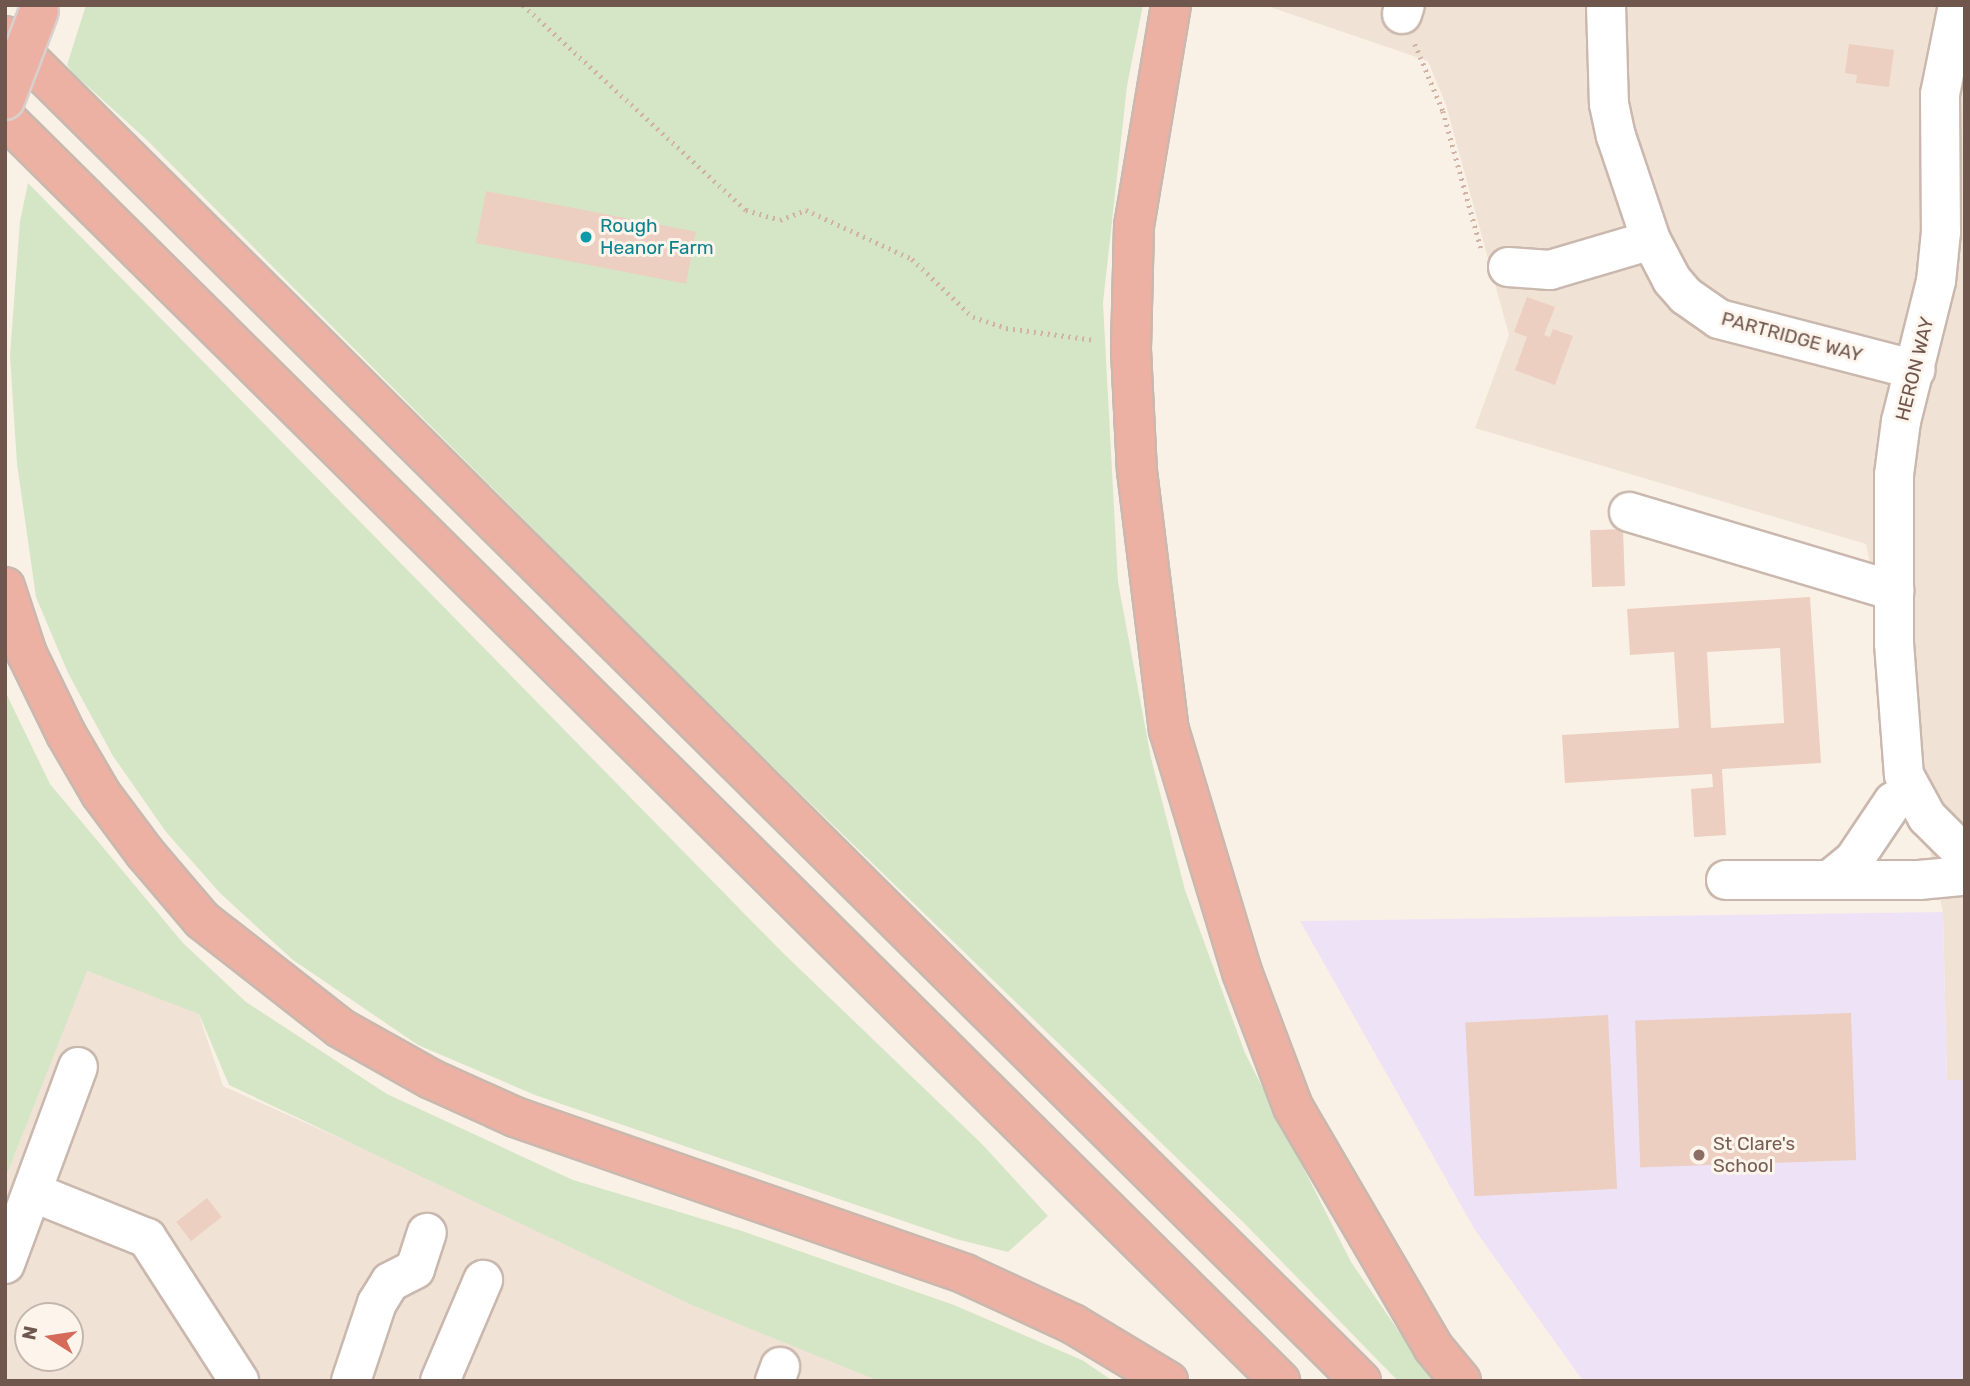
<!DOCTYPE html>
<style>
body{margin:0}
#map{position:relative;width:1970px;height:1386px;overflow:hidden;background:#faf1e6;font-family:Rubik,sans-serif}
div>[style]{position:absolute}
.residential>*{inset:0;background:#f0e2d5}
.education>*{inset:0;background:#eee3f6}
.green>*{inset:0;background:#d5e6c6}
.building>*{inset:0;background:#eccfc1;transform-origin:0 0}
.path>*{height:4.5px;margin-top:-2.25px;transform-origin:0;background:repeating-linear-gradient(90deg,#d1b2a4 0 2px,transparent 0 7px)}
.roads{filter:drop-shadow(2px 0 #cab8ae) drop-shadow(-2px 0 #cab8ae) drop-shadow(0 2px #cab8ae) drop-shadow(0 -2px #cab8ae)}
.minor>*{height:38px;margin:-19px;padding:0 19px;transform-origin:19px;border-radius:19px;background:#fff}
.highway>*{height:38px;margin:-19px;padding:0 19px;transform-origin:19px;border-radius:19px;background:#edb1a4}
.bridges{filter:drop-shadow(2px 0 #d7d0cd) drop-shadow(-2px 0 #d7d0cd) drop-shadow(0 2px #d7d0cd) drop-shadow(0 -2px #d7d0cd)}
.highway-bridge>*{height:38px;margin:-19px;padding:0 19px;transform-origin:19px;border-radius:19px;background:#edb1a4}
.dots>*{width:19px;height:19px;translate:-50% -50%;box-sizing:border-box;border:4px solid #fdf5ec;border-radius:50%}
span{translate:-50% -50%;white-space:nowrap;text-align:center;line-height:1.15;-webkit-text-stroke:6px #fdf5ec;paint-order:stroke}
.culture-label{font-size:19px;color:#0d838f}
.left{translate:0 -50%;text-align:left}
.street-label{font-size:19px;color:#70574e}
.education-label{font-size:19px;color:#785e54}
.frame{position:absolute;inset:0;border:7px solid #70574e;pointer-events:none}
.north{position:absolute;left:14px;top:1302px;width:70px;height:70px;box-sizing:border-box;background:#fdf5ec;border:2px solid #c5b6ad;border-radius:50%;rotate:282deg;font-size:19px;font-weight:700;line-height:28px;text-align:center;color:#70574e}
.north::after{content:'';display:block;margin:auto;width:24px;height:32px;background:#d66b59;clip-path:polygon(50% 0,100% 100%,50% 72%,0 100%)}
</style>
<div id="map">
<div class="residential">
<div style="clip-path:polygon(1264px 5px,1965px 5px,1965px 1080px,1947px 1081px,1943px 912px,1866px 544px,1475px 428px,1509px 335px,1446px 105px,1428px 61px)"></div>
<div style="clip-path:polygon(evenodd,86px 971px,198px 1012px,223px 1086px,885px 1381px,5px 1381px,5px 1179px,86px 971px,28px 1316px,70px 1316px,70px 1358px,28px 1358px,28px 1316px)"></div>
</div>
<div class="education">
<div style="clip-path:polygon(1943px 912px,1947px 1080px,1965px 1080px,1965px 1381px,1583px 1381px,1475px 1230px,1300px 921px)"></div>
</div>
<div class="green">
<div style="clip-path:polygon(86px 5px,1143px 5px,1127px 86px,1103px 303px,1118px 582px,1151px 758px,1185px 890px,1245px 1053px,1351px 1262px,1433px 1381px,1398px 1381px,1245px 1224px,677px 674px,148px 141px,73px 73px,67px 65px)"></div>
<div style="clip-path:polygon(28px 183px,782px 952px,982px 1144px,1048px 1216px,1008px 1252px,956px 1239px,535px 1095px,418px 1045px,293px 960px,220px 893px,166px 832px,113px 756px,68px 673px,36px 597px,17px 464px,10px 356px,20px 221px)"></div>
<div style="clip-path:polygon(5px 691px,50px 784px,183px 943px,246px 1002px,387px 1094px,573px 1180px,739px 1230px,954px 1305px,1082px 1360px,1113px 1381px,879px 1381px,692px 1305px,229px 1085px,199px 1014px,87px 971px,5px 1179px)"></div>
</div>
<div class="building">
<div style="clip-path:polygon(1849px 44px,1894px 50px,1889px 87px,1856px 83px,1857px 75px,1845px 73px)"></div>
<div style="left:486px;top:191px;width:214px;height:53px;rotate:11deg"></div>
<div style="clip-path:polygon(1527px 297px,1555px 307px,1544px 335px,1550px 337px,1553px 329px,1573px 336px,1555px 385px,1515px 370px,1527px 337px,1514px 332px)"></div>
<div style="left:1623px;top:529px;width:57px;height:33px;rotate:88deg"></div>
<div style="clip-path:polygon(evenodd,1810px 597px,1821px 763px,1722px 769px,1726px 835px,1694px 837px,1691px 789px,1713px 787px,1712px 774px,1565px 783px,1562px 735px,1679px 728px,1674px 652px,1630px 655px,1627px 609px,1810px 597px,1780px 648px,1784px 723px,1711px 728px,1707px 652px,1780px 648px)"></div>
<div style="left:1851px;top:1013px;width:147px;height:216px;rotate:88deg"></div>
<div style="left:1608px;top:1015px;width:174px;height:143px;rotate:87deg"></div>
<div style="left:207px;top:1198px;width:24px;height:39px;rotate:52deg"></div>
</div>
<div class="path">
<div style="left:523px;top:5px;width:303px;rotate:42.6deg"></div>
<div style="left:746px;top:210px;width:35px;rotate:16deg"></div>
<div style="left:780px;top:220px;width:28px;rotate:-21deg"></div>
<div style="left:806px;top:210px;width:117px;rotate:24.8deg"></div>
<div style="left:912px;top:259px;width:84px;rotate:43.6deg"></div>
<div style="left:973px;top:317px;width:35px;rotate:18deg"></div>
<div style="left:1006px;top:328px;width:90px;rotate:7.7deg"></div>
<div style="left:1415px;top:44px;width:73px;rotate:67.3deg"></div>
<div style="left:1443px;top:111px;width:142px;rotate:74.5deg"></div>
</div>
<div class="roads">
<div class="minor">
<div style="left:1606px;top:5px;width:99px;rotate:88.3deg"></div>
<div style="left:1609px;top:104px;width:33px;rotate:78deg"></div>
<div style="left:1616px;top:136px;width:110px;rotate:71.4deg"></div>
<div style="left:1651px;top:240px;width:45px;rotate:62.3deg"></div>
<div style="left:1672px;top:280px;width:21px;rotate:49deg"></div>
<div style="left:1686px;top:296px;width:40px;rotate:34.9deg"></div>
<div style="left:1719px;top:319px;width:203px;rotate:14.5deg"></div>
<div style="left:1958px;top:5px;width:91px;rotate:101.4deg"></div>
<div style="left:1940px;top:94px;width:138px;rotate:89.6deg"></div>
<div style="left:1941px;top:232px;width:49px;rotate:95.8deg"></div>
<div style="left:1936px;top:281px;width:144px;rotate:104deg"></div>
<div style="left:1901px;top:421px;width:54px;rotate:97.4deg"></div>
<div style="left:1894px;top:475px;width:168px;rotate:90deg"></div>
<div style="left:1894px;top:643px;width:132px;rotate:85.7deg"></div>
<div style="left:1904px;top:775px;width:48px;rotate:61.3deg"></div>
<div style="left:1927px;top:817px;width:54px;rotate:45deg"></div>
<div style="left:1402px;top:14px;width:9px;rotate:-72deg"></div>
<div style="left:1508px;top:267px;width:42px;rotate:4.1deg"></div>
<div style="left:1550px;top:270px;width:105px;rotate:-16.5deg"></div>
<div style="left:1629px;top:512px;width:277px;rotate:16.6deg"></div>
<div style="left:1832px;top:878px;width:28px;rotate:-39deg"></div>
<div style="left:1854px;top:860px;width:70px;rotate:-56.1deg"></div>
<div style="left:1893px;top:802px;width:20px;rotate:-33deg"></div>
<div style="left:1726px;top:880px;width:193px"></div>
<div style="left:1919px;top:880px;width:42px;rotate:-5.4deg"></div>
<div style="left:1961px;top:876px;width:7px;rotate:-56deg"></div>
<div style="left:32px;top:1192px;width:124px;rotate:21.8deg"></div>
<div style="left:147px;top:1238px;width:170px;rotate:57.2deg"></div>
<div style="left:5px;top:1264px;width:210px;rotate:-69.7deg"></div>
<div style="left:351px;top:1381px;width:82px;rotate:-71.6deg"></div>
<div style="left:377px;top:1303px;width:25px;rotate:-58deg"></div>
<div style="left:390px;top:1282px;width:28px;rotate:-27deg"></div>
<div style="left:415px;top:1269px;width:38px;rotate:-72deg"></div>
<div style="left:440px;top:1381px;width:110px;rotate:-66.9deg"></div>
<div style="left:775px;top:1381px;width:15px;rotate:-70deg"></div>
</div>
<div class="highway">
<div style="left:1171px;top:5px;width:224px;rotate:99.5deg"></div>
<div style="left:1134px;top:226px;width:124px;rotate:91.4deg"></div>
<div style="left:1131px;top:350px;width:121px;rotate:87.2deg"></div>
<div style="left:1137px;top:471px;width:261px;rotate:83deg"></div>
<div style="left:1169px;top:730px;width:253px;rotate:73.2deg"></div>
<div style="left:1242px;top:972px;width:144px;rotate:69.3deg"></div>
<div style="left:1293px;top:1107px;width:278px;rotate:59.7deg"></div>
<div style="left:1433px;top:1347px;width:44px;rotate:50.5deg"></div>
<div style="left:5px;top:36px;width:1910px;rotate:44.77deg"></div>
<div style="left:5px;top:118px;width:1795px;rotate:44.73deg"></div>
<div style="left:5px;top:587px;width:71px;rotate:71.8deg"></div>
<div style="left:27px;top:654px;width:89px;rotate:64deg"></div>
<div style="left:66px;top:734px;width:69px;rotate:59.7deg"></div>
<div style="left:101px;top:794px;width:74px;rotate:53.3deg"></div>
<div style="left:145px;top:853px;width:88px;rotate:49.6deg"></div>
<div style="left:202px;top:920px;width:175px;rotate:38deg"></div>
<div style="left:340px;top:1028px;width:104px;rotate:29.3deg"></div>
<div style="left:431px;top:1079px;width:92px;rotate:24.3deg"></div>
<div style="left:515px;top:1117px;width:477px;rotate:19.2deg"></div>
<div style="left:965px;top:1274px;width:119px;rotate:24.8deg"></div>
<div style="left:1073px;top:1324px;width:111px;rotate:31deg"></div>
</div>
</div>
<div class="bridges">
<div class="highway-bridge">
<div style="left:5px;top:100px;width:95px;rotate:-69.1deg"></div>
</div>
</div>
<div class="dots">
<div style="left:586px;top:237px;background:#0f9aa8"></div>
<div style="left:1699px;top:1155px;background:#8d6e63"></div>
</div>
<div class="culture-label">
<span class="left" style="left:600px;top:237px">Rough<br>Heanor Farm</span>
</div>
<div class="street-label">
<span style="left:1792px;top:337px;rotate:15deg">PARTRIDGE WAY</span>
<span style="left:1915px;top:369px;rotate:-76deg">HERON WAY</span>
</div>
<div class="education-label">
<span class="left" style="left:1713px;top:1155px">St Clare's<br>School</span>
</div>
<div class="frame"></div>
<div class="north">N</div>
</div>
